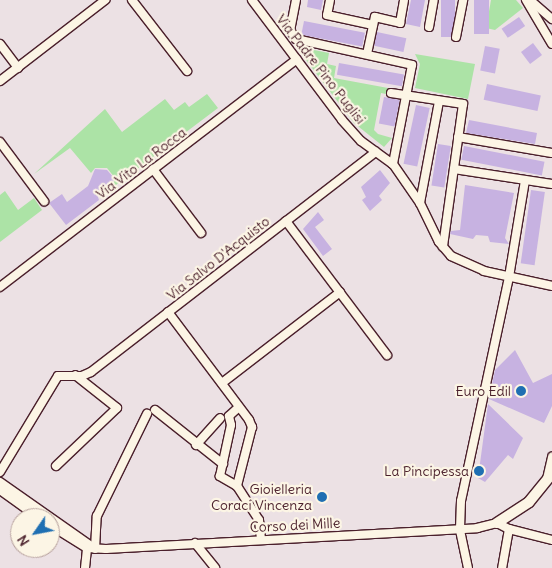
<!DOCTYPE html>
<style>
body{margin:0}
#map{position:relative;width:552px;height:568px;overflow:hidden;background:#ece1e4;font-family:Delius,sans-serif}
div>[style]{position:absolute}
.green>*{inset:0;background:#ace3a6}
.building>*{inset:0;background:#c7b2e1;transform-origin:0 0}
.roads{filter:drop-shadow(1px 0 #4a1f2b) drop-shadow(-1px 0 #4a1f2b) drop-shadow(0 1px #4a1f2b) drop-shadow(0 -1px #4a1f2b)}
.minor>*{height:8px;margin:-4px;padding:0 4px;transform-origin:4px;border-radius:4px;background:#fcf5e5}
.major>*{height:10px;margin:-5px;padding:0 5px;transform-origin:5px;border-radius:5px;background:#fcf5e5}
.dots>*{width:14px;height:14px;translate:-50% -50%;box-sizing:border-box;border:2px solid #fcf5e5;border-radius:50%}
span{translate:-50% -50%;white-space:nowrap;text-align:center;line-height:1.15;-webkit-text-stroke:4.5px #fcf5e5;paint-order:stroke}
.street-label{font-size:14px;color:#4a1f2b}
.poi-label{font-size:14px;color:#4a1f2b}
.right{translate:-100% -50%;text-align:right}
.north{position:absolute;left:10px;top:508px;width:50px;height:50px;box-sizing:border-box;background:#fcf5e5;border:1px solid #b59f9b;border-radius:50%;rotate:237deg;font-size:14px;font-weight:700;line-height:20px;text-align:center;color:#4a1f2b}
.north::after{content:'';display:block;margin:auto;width:18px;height:22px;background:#1f6fb2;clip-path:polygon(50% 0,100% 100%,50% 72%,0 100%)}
</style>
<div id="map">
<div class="green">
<div style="clip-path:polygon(491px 0,516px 0,523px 8px,495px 30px,486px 28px)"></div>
<div style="clip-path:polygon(314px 50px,329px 53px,327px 64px,336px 66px,334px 78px,388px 88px,386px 94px,381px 93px,374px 130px,378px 134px,392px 138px,384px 147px,354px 123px,303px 56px)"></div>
<div style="clip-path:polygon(415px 54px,475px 64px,468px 99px,415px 88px,420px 64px)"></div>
<div style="clip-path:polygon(207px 94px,218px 108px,112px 188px,115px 178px,107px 168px,95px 168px,91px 173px,70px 148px,34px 174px,105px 109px,122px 132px,165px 99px,174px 110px,185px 102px,189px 107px)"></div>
<div style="clip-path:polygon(5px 191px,18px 210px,34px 198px,42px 210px,0 242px,0 195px)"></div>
</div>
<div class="building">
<div style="clip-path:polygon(308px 0,323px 0,321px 10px,307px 7px)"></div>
<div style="clip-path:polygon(411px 0,425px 0,420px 27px,406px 24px)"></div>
<div style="left:441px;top:0;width:14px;height:37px"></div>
<div style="left:474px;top:0;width:15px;height:34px"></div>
<div style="left:519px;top:17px;width:11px;height:21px;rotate:56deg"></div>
<div style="left:304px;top:21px;width:62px;height:14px;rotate:11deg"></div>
<div style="left:377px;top:32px;width:30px;height:14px;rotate:12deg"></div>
<div style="left:533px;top:43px;width:15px;height:15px;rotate:53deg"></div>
<div style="left:485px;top:46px;width:15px;height:25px;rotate:11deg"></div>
<div style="left:339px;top:63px;width:66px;height:12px;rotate:10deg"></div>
<div style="left:487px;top:84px;width:55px;height:16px;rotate:12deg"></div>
<div style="left:384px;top:97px;width:16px;height:27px;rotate:11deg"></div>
<div style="left:416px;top:105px;width:14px;height:60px;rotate:12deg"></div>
<div style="clip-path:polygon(469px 120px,537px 133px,535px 144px,466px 133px)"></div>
<div style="left:438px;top:144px;width:13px;height:42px;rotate:9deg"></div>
<div style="left:464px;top:146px;width:82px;height:14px;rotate:11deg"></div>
<div style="clip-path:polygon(95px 169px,107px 170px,114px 178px,111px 190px,96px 192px,99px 200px,66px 225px,49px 203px,62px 194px,67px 202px,88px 186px)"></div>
<div style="clip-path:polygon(380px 170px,390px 183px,379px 196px,382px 200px,370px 211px,362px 200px,366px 197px,361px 187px)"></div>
<div style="clip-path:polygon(465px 185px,514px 193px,505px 238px,509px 244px,490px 242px,488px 236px,476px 235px,473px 239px,450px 234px,451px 231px,460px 230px)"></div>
<div style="left:531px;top:190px;width:14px;height:74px;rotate:8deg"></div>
<div style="clip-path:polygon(318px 212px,324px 220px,315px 227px,332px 249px,323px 256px,303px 229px)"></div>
<div style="clip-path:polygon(515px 350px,533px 383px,552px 374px,552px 406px,544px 423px,489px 399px,495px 370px)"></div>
<div style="clip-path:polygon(488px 404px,523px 438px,513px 459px,508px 455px,485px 482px,478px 478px)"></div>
</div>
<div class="roads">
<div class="minor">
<div style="left:132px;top:0;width:90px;rotate:52.2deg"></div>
<div style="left:252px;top:0;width:150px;rotate:53.1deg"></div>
<div style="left:342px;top:120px;width:28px;rotate:48deg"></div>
<div style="left:361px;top:141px;width:39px;rotate:36deg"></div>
<div style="left:393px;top:164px;width:47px;rotate:55.3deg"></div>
<div style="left:420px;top:203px;width:43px;rotate:64deg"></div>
<div style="left:439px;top:242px;width:18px;rotate:49deg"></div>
<div style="left:451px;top:256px;width:36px;rotate:24deg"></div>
<div style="left:484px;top:271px;width:70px;rotate:12.4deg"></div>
<div style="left:296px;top:0;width:31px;rotate:101deg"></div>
<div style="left:290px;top:30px;width:11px;rotate:56deg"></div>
<div style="left:296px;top:39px;width:119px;rotate:12.6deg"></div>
<div style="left:412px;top:65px;width:101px;rotate:100.9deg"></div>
<div style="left:330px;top:0;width:15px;rotate:101deg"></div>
<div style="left:327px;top:15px;width:47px;rotate:12.3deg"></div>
<div style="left:526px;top:0;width:51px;rotate:59.4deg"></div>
<div style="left:530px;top:0;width:29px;rotate:41deg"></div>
<div style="left:429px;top:27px;width:27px;rotate:-80deg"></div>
<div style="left:456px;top:37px;width:38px;rotate:-79deg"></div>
<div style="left:0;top:44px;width:30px;rotate:53deg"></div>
<div style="left:367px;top:54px;width:38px;rotate:-78deg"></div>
<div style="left:375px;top:17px;width:26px;rotate:13deg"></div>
<div style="left:400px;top:23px;width:23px;rotate:-80deg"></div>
<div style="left:0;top:81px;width:133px;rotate:-37.6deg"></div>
<div style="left:391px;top:93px;width:73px;rotate:8.7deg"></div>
<div style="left:463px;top:104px;width:144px;rotate:98deg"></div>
<div style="left:458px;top:137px;width:95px;rotate:9.7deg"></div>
<div style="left:0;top:142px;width:74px;rotate:53.3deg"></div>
<div style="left:153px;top:169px;width:80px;rotate:53.1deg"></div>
<div style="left:454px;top:169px;width:99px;rotate:8.7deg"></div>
<div style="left:420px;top:203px;width:104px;rotate:-79.4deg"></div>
<div style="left:286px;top:221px;width:168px;rotate:53deg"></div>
<div style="left:0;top:287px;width:374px;rotate:-37.5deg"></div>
<div style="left:168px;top:312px;width:135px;rotate:53.1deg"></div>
<div style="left:249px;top:420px;width:8px;rotate:67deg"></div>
<div style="left:252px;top:427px;width:61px;rotate:104.3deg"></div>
<div style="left:237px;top:486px;width:40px;rotate:57.1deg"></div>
<div style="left:259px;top:520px;width:19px;rotate:84deg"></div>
<div style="left:222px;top:383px;width:149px;rotate:-37.6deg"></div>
<div style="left:155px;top:410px;width:87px;rotate:38.5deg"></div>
<div style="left:196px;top:445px;width:36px;rotate:-48deg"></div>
<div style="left:56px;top:466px;width:84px;rotate:-43.6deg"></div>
<div style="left:117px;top:408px;width:53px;rotate:-141.8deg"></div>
<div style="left:0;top:472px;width:112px;rotate:-58.9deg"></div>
<div style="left:58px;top:376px;width:24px"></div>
<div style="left:82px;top:376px;width:10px;rotate:-24deg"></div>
<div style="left:91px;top:372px;width:360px;rotate:-37.7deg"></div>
<div style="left:547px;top:479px;width:23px;rotate:-77deg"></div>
<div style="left:0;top:482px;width:111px;rotate:35.1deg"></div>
<div style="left:237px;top:486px;width:20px;rotate:-150deg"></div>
<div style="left:220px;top:476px;width:52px;rotate:-77.8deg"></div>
<div style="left:231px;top:425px;width:9px;rotate:-103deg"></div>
<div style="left:229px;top:416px;width:13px;rotate:-42deg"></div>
<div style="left:0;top:490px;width:48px;rotate:35.7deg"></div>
<div style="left:50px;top:525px;width:44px;rotate:31.9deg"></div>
<div style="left:87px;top:548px;width:19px;rotate:3deg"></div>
<div style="left:106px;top:549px;width:372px;rotate:-3.2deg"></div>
<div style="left:477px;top:528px;width:21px;rotate:-14deg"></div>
<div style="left:497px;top:523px;width:13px;rotate:27deg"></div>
<div style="left:509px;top:529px;width:40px;rotate:100deg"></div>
<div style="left:509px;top:529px;width:44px;rotate:14.3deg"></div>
<div style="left:195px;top:543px;width:32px;rotate:51deg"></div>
<div style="left:95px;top:549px;width:33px;rotate:-87deg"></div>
<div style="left:97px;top:516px;width:114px;rotate:-63.9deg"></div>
<div style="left:85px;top:568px;width:20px;rotate:-84deg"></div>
<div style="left:468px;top:568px;width:40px;rotate:-102deg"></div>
<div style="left:460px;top:529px;width:28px;rotate:-88deg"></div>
<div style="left:461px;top:501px;width:229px;rotate:-77.9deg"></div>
<div style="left:509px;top:277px;width:98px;rotate:-80.6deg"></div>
</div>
<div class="major">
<div style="left:497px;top:523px;width:38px;rotate:-33deg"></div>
<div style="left:529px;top:502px;width:36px;rotate:-51deg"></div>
</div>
</div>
<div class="dots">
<div style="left:521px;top:391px;background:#1f6fb2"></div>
<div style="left:479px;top:471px;background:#1f6fb2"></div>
<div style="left:322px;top:497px;background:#1f6fb2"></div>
</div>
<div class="street-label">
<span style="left:321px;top:69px;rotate:52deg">Via Padre Pino Puglisi</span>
<span style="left:141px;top:163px;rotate:-37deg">Via Vito La Rocca</span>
<span style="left:218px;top:258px;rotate:-38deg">Via Salvo D'Acquisto</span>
<span style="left:295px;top:525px;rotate:-3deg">Corso dei Mille</span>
</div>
<div class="poi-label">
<span class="right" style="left:511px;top:391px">Euro Edil</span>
<span class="right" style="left:469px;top:471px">La Pincipessa</span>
<span class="right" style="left:312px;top:497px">Gioielleria<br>Coraci Vincenza</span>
</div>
<div class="north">N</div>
</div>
